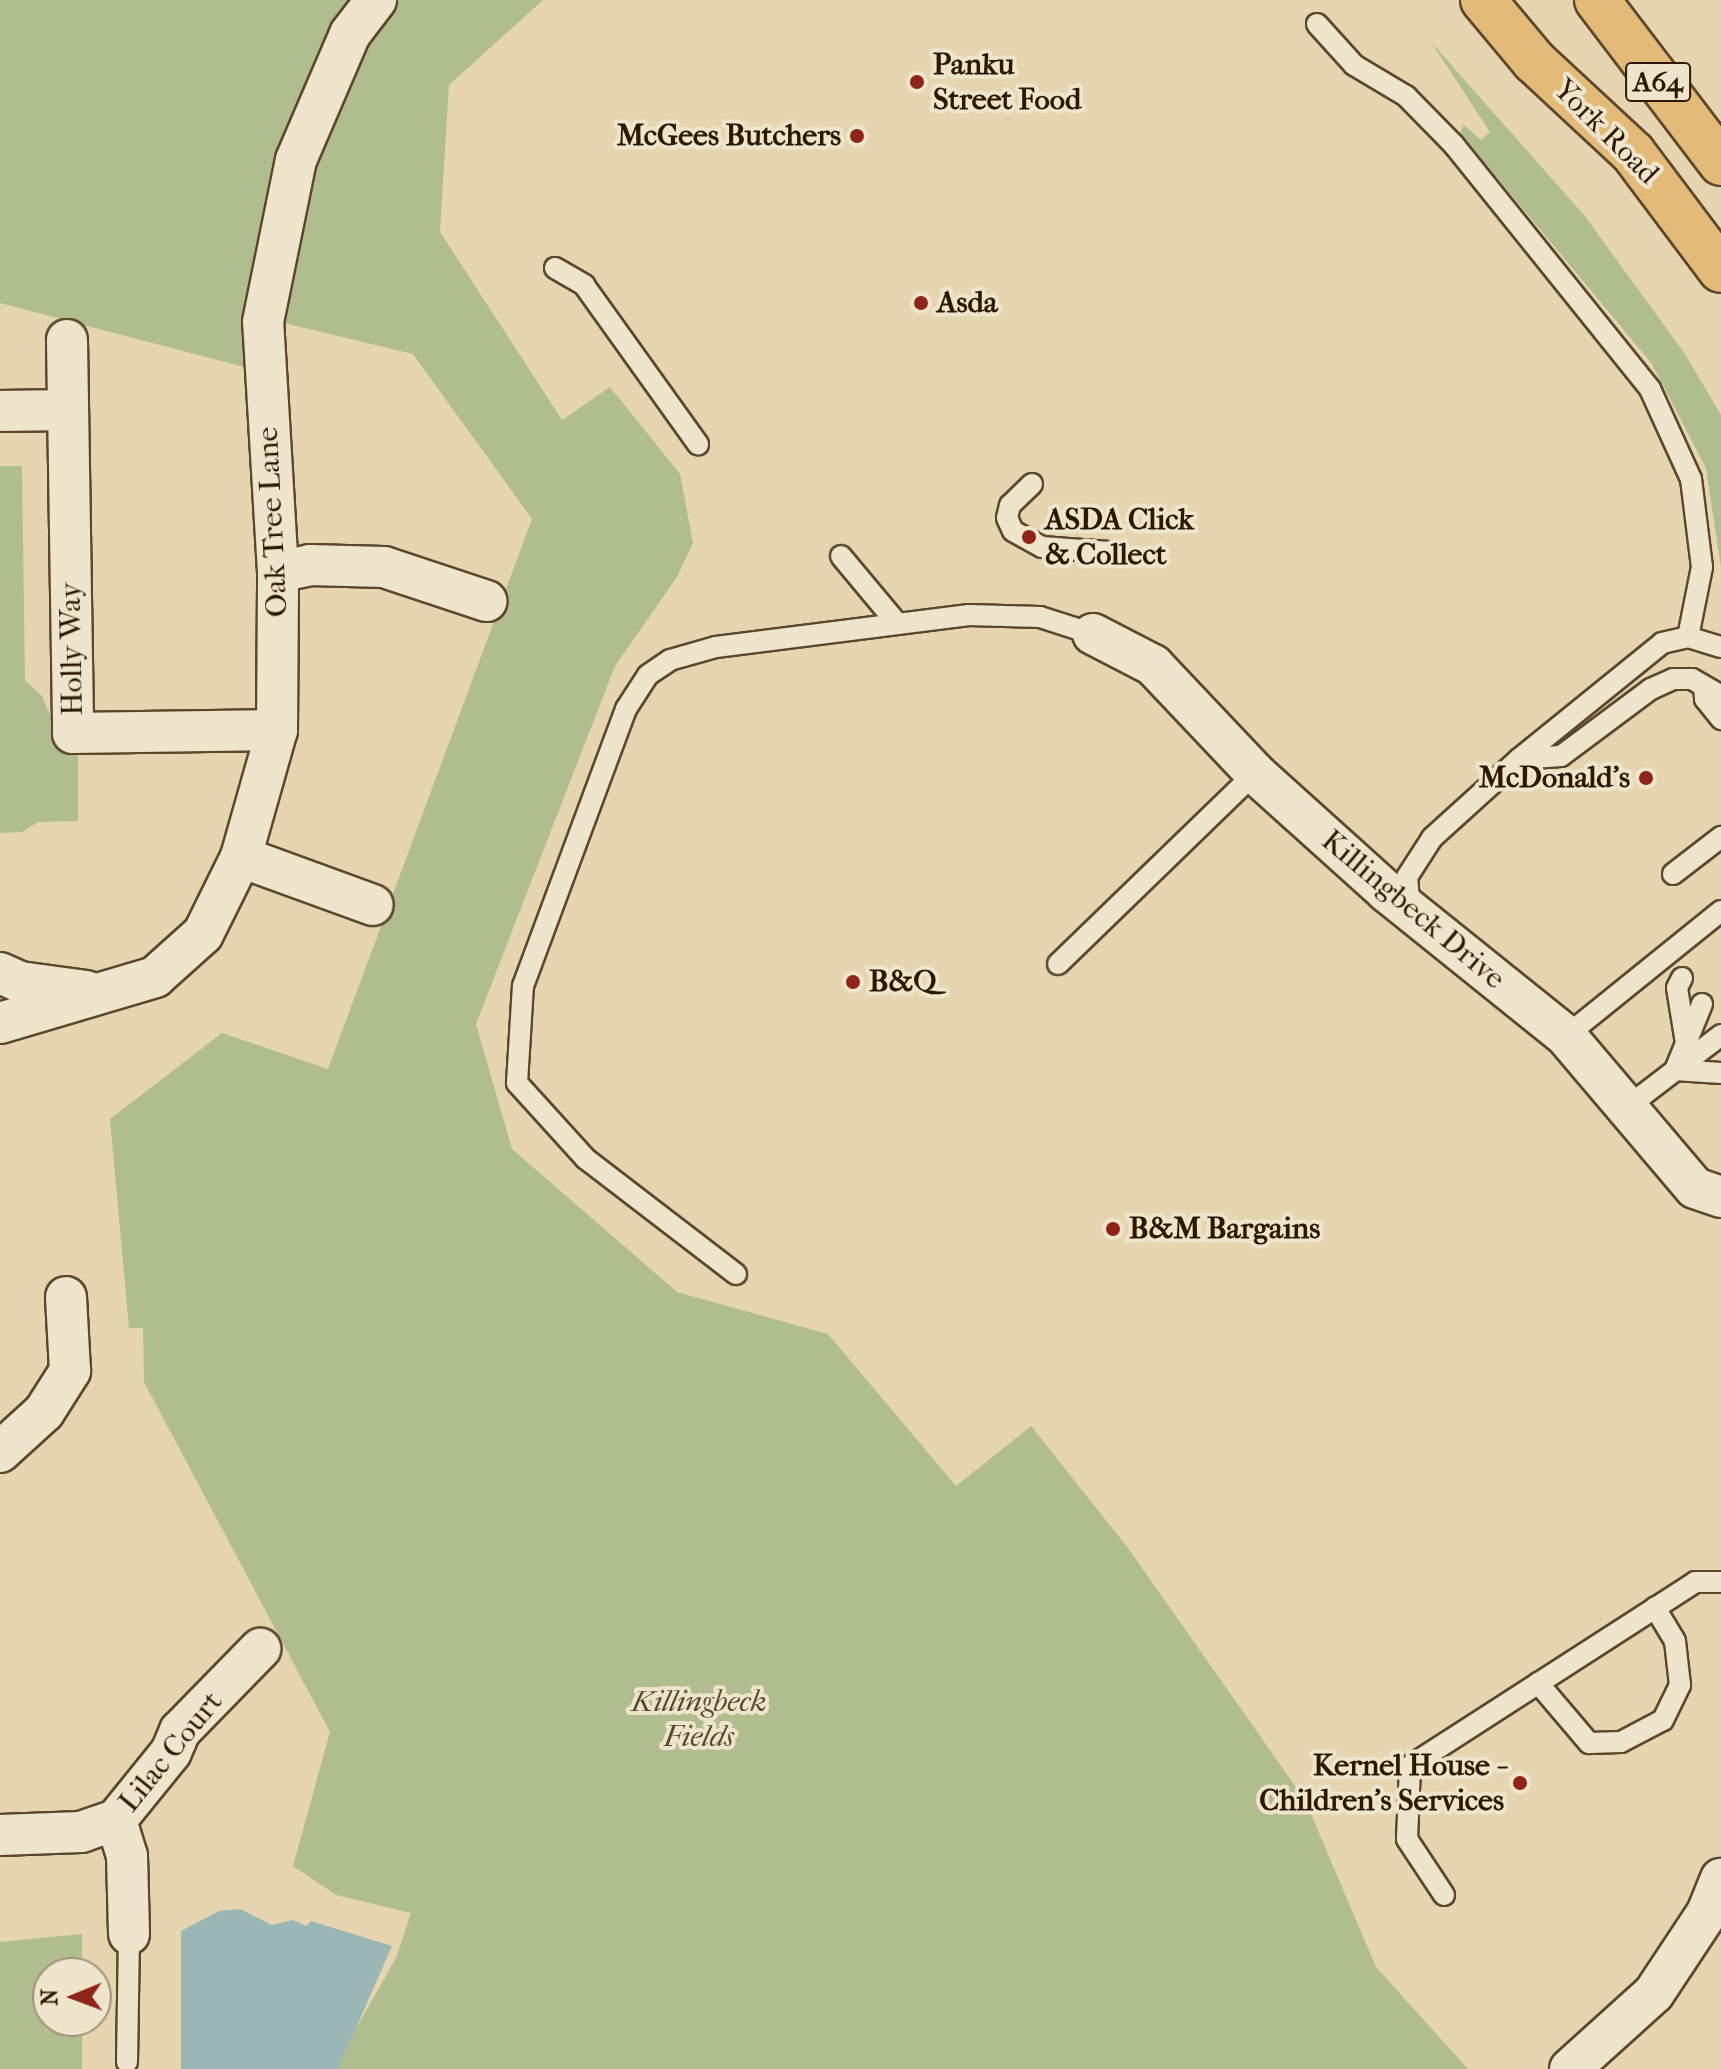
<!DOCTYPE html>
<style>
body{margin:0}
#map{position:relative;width:1721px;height:2069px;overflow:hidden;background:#e6d5b0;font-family:"IM FELL French Canon",serif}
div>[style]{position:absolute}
.green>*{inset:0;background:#b0be8f}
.water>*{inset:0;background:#9ab6b5}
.roads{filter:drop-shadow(2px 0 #5c472c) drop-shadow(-2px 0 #5c472c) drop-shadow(0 2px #5c472c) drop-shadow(0 -2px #5c472c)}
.service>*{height:20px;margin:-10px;padding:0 10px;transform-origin:10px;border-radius:10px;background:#efe4cc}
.minor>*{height:40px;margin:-20px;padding:0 20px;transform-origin:20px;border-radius:20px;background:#efe4cc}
.trunk>*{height:44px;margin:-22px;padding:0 22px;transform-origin:22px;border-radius:22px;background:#e3ba78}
.dots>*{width:22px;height:22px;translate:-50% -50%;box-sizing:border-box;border:4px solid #efe4cc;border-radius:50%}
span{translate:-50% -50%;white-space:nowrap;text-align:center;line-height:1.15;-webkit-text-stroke:8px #efe4cc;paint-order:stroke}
.shield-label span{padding:2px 6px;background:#efe4cc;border:2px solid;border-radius:6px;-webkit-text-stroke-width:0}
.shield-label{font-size:28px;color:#2e1800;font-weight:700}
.poi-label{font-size:30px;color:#2e1800;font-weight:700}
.left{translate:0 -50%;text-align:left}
.right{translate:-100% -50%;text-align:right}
.street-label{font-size:30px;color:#2e1800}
.park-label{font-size:30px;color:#554a2b;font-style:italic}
.north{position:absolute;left:32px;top:1957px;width:80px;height:80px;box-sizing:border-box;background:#efe4cc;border:2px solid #a2927a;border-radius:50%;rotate:269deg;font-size:22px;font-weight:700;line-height:32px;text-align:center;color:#2e1800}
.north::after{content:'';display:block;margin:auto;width:28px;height:36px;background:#8f2418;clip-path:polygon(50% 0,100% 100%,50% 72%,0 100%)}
</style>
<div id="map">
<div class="green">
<div style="clip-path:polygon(0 0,543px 0,449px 85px,440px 232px,562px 420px,610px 387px,680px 474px,693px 543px,677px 577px,615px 666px,476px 1024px,512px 1149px,677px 1292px,828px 1334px,956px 1486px,1031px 1426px,1128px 1548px,1305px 1800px,1376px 1967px,1468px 2069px,333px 2069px,396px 1958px,411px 1913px,336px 1895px,293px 1866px,330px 1732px,144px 1382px,143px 1328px,129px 1328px,110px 1119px,222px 1033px,328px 1069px,532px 519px,413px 354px,263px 318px,244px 367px,0 303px)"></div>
<div style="clip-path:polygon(1431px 42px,1584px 215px,1685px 354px,1721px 415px,1721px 568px,1706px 468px,1652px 364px,1460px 133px,1464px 125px,1481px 140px,1490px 132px)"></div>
<div style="clip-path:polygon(0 466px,22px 466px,25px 680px,42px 696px,58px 734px,78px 748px,78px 821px,38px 822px,22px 832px,0 833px)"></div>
<div style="clip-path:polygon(82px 1934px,82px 1973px,48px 1973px,48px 2021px,82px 2021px,82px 2069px,0 2069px,0 1942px)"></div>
</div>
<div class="water">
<div style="clip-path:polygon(240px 1909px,272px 1925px,293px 1920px,306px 1926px,311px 1921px,392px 1946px,338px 2069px,181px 2069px,181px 1931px,219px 1911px)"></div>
</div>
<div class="roads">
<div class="service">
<div style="left:1317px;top:24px;width:55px;rotate:47.9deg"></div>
<div style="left:1354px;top:65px;width:61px;rotate:30.8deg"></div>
<div style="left:1406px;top:96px;width:69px;rotate:45.6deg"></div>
<div style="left:1454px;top:145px;width:313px;rotate:51.2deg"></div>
<div style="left:1650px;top:389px;width:99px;rotate:65.5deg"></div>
<div style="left:1691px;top:479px;width:89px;rotate:82.9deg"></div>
<div style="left:1702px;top:567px;width:71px;rotate:101.3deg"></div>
<div style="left:555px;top:268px;width:34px;rotate:30deg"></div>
<div style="left:584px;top:285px;width:196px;rotate:54.4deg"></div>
<div style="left:1032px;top:484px;width:30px;rotate:136deg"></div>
<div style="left:1010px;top:505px;width:13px;rotate:103deg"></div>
<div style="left:1007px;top:518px;width:14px;rotate:65deg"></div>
<div style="left:1013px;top:531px;width:33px;rotate:29deg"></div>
<div style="left:1042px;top:547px;width:67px;rotate:4.3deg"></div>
<div style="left:841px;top:556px;width:86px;rotate:50.2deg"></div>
<div style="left:1704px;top:687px;width:12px;rotate:85deg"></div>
<div style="left:1705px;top:699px;width:26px;rotate:51deg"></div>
<div style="left:1519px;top:759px;width:42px;rotate:-4.1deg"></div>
<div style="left:1561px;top:756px;width:112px;rotate:-36.7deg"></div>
<div style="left:1651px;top:689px;width:24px;rotate:-24deg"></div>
<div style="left:1673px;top:679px;width:19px"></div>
<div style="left:1692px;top:679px;width:34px;rotate:30deg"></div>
<div style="left:1673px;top:874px;width:61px;rotate:-37.6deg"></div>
<div style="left:1410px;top:911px;width:34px;rotate:-95deg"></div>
<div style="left:1407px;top:877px;width:46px;rotate:-57.3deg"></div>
<div style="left:1432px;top:838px;width:118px;rotate:-42.2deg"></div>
<div style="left:1519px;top:759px;width:184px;rotate:-39deg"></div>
<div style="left:1662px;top:643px;width:27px;rotate:-13deg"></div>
<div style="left:1688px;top:637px;width:34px;rotate:17deg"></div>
<div style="left:1058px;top:964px;width:274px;rotate:-44.1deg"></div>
<div style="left:1682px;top:978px;width:11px;rotate:117deg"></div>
<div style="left:1677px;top:988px;width:56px;rotate:80.7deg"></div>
<div style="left:1702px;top:1004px;width:71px;rotate:112.2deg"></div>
<div style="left:1675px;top:1070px;width:46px;rotate:3.7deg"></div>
<div style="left:1566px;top:1036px;width:199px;rotate:-38.9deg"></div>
<div style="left:1626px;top:1108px;width:120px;rotate:-37.5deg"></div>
<div style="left:736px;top:1274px;width:189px;rotate:-142.5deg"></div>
<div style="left:586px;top:1159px;width:103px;rotate:-132.2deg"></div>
<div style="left:517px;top:1083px;width:97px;rotate:-86.5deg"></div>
<div style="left:523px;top:986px;width:296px;rotate:-69.6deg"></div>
<div style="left:626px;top:709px;width:40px;rotate:-57.1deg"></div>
<div style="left:648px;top:675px;width:27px;rotate:-34deg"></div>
<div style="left:670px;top:660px;width:48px;rotate:-15.8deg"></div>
<div style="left:716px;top:647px;width:255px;rotate:-7.2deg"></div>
<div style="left:969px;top:615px;width:71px;rotate:1.6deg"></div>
<div style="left:1040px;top:617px;width:56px;rotate:17.8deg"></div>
<div style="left:1538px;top:1683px;width:79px;rotate:49.6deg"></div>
<div style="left:1589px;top:1743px;width:32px;rotate:-2deg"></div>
<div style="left:1621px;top:1742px;width:47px;rotate:-27.6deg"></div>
<div style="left:1663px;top:1720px;width:39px;rotate:-64deg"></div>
<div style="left:1680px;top:1685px;width:44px;rotate:-96.5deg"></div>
<div style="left:1675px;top:1641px;width:39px;rotate:-121deg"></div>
<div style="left:1444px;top:1895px;width:67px;rotate:-123.5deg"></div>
<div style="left:1407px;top:1839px;width:73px;rotate:-87.6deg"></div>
<div style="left:1410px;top:1766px;width:339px;rotate:-32.8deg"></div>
<div style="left:1695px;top:1582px;width:26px"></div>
<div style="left:127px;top:2062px;width:128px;rotate:-89.1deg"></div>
</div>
<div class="minor">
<div style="left:67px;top:340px;width:393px;rotate:89.1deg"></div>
<div style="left:73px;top:733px;width:204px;rotate:-0.8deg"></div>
<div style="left:0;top:411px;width:68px;rotate:-0.8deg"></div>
<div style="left:278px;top:572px;width:33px;rotate:-12deg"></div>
<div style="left:310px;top:565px;width:74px;rotate:1.5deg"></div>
<div style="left:384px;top:567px;width:108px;rotate:18.4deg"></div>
<div style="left:1093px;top:634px;width:68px;rotate:27.3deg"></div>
<div style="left:1153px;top:665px;width:149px;rotate:46.6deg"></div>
<div style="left:1255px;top:773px;width:178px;rotate:42deg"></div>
<div style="left:1387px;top:892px;width:230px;rotate:38.8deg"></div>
<div style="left:1566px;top:1036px;width:199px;rotate:49.7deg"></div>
<div style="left:1695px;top:1188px;width:28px;rotate:19deg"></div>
<div style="left:241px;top:857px;width:140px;rotate:20deg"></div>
<div style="left:0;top:973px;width:22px;rotate:24deg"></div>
<div style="left:20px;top:982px;width:67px;rotate:7.8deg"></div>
<div style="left:0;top:1023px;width:162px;rotate:-16.5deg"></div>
<div style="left:155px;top:977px;width:64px;rotate:-41.9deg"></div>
<div style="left:203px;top:934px;width:86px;rotate:-63.7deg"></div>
<div style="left:241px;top:857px;width:132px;rotate:-74.2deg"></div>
<div style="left:277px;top:730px;width:158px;rotate:-89.6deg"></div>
<div style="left:278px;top:572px;width:250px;rotate:-93.4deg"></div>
<div style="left:263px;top:322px;width:165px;rotate:-78.5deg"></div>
<div style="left:296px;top:160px;width:137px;rotate:-66.8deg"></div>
<div style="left:350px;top:34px;width:43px;rotate:-52.6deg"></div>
<div style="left:0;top:1452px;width:59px;rotate:-42.3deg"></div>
<div style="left:44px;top:1412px;width:49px;rotate:-57.6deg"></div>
<div style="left:70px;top:1371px;width:74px;rotate:-93.1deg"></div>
<div style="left:116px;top:1820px;width:38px;rotate:73deg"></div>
<div style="left:127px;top:1856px;width:78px;rotate:88.5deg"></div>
<div style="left:0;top:1835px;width:81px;rotate:-2.1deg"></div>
<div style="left:81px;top:1832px;width:37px;rotate:-19deg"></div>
<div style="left:116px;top:1820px;width:87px;rotate:-51deg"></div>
<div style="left:171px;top:1752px;width:23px;rotate:-67deg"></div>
<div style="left:180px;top:1731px;width:115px;rotate:-45.7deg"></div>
<div style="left:1570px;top:2069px;width:113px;rotate:-42.1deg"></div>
<div style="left:1654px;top:1993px;width:96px;rotate:-56.5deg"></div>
<div style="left:1707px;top:1913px;width:37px;rotate:-68deg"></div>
</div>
<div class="trunk">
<div style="left:1483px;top:0;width:80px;rotate:50.1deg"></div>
<div style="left:1534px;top:61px;width:135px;rotate:42.9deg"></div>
<div style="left:1633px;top:153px;width:146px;rotate:53.1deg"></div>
<div style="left:1597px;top:0;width:205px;rotate:52.7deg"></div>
</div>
</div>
<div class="dots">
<div style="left:917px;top:82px;background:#8f2418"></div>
<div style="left:857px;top:136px;background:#8f2418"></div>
<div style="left:921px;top:303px;background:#8f2418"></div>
<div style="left:1029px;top:537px;background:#8f2418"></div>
<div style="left:1646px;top:778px;background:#8f2418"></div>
<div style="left:853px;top:982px;background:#8f2418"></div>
<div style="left:1113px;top:1229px;background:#8f2418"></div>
<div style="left:1520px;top:1783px;background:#8f2418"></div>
</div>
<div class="shield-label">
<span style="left:1658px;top:82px">A64</span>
</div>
<div class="poi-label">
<span class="left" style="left:933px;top:82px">Panku<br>Street Food</span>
<span class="right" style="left:841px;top:136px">McGees Butchers</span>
<span class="left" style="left:937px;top:303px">Asda</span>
<span class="left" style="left:1045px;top:537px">ASDA Click<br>&amp; Collect</span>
<span class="right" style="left:1630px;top:778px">McDonald's</span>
<span class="left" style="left:869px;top:982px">B&amp;Q</span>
<span class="left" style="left:1129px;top:1229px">B&amp;M Bargains</span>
<span class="right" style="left:1504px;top:1783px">Kernel House -<br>Children's Services</span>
</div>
<div class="street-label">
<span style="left:1606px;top:132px;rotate:45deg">York Road</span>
<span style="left:273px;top:522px;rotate:-93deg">Oak Tree Lane</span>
<span style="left:72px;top:649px;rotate:-91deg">Holly Way</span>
<span style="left:1413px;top:910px;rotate:40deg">Killingbeck Drive</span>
<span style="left:171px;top:1752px;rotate:-51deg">Lilac Court</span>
</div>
<div class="park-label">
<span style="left:699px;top:1719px">Killingbeck<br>Fields</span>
</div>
<div class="north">N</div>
</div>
